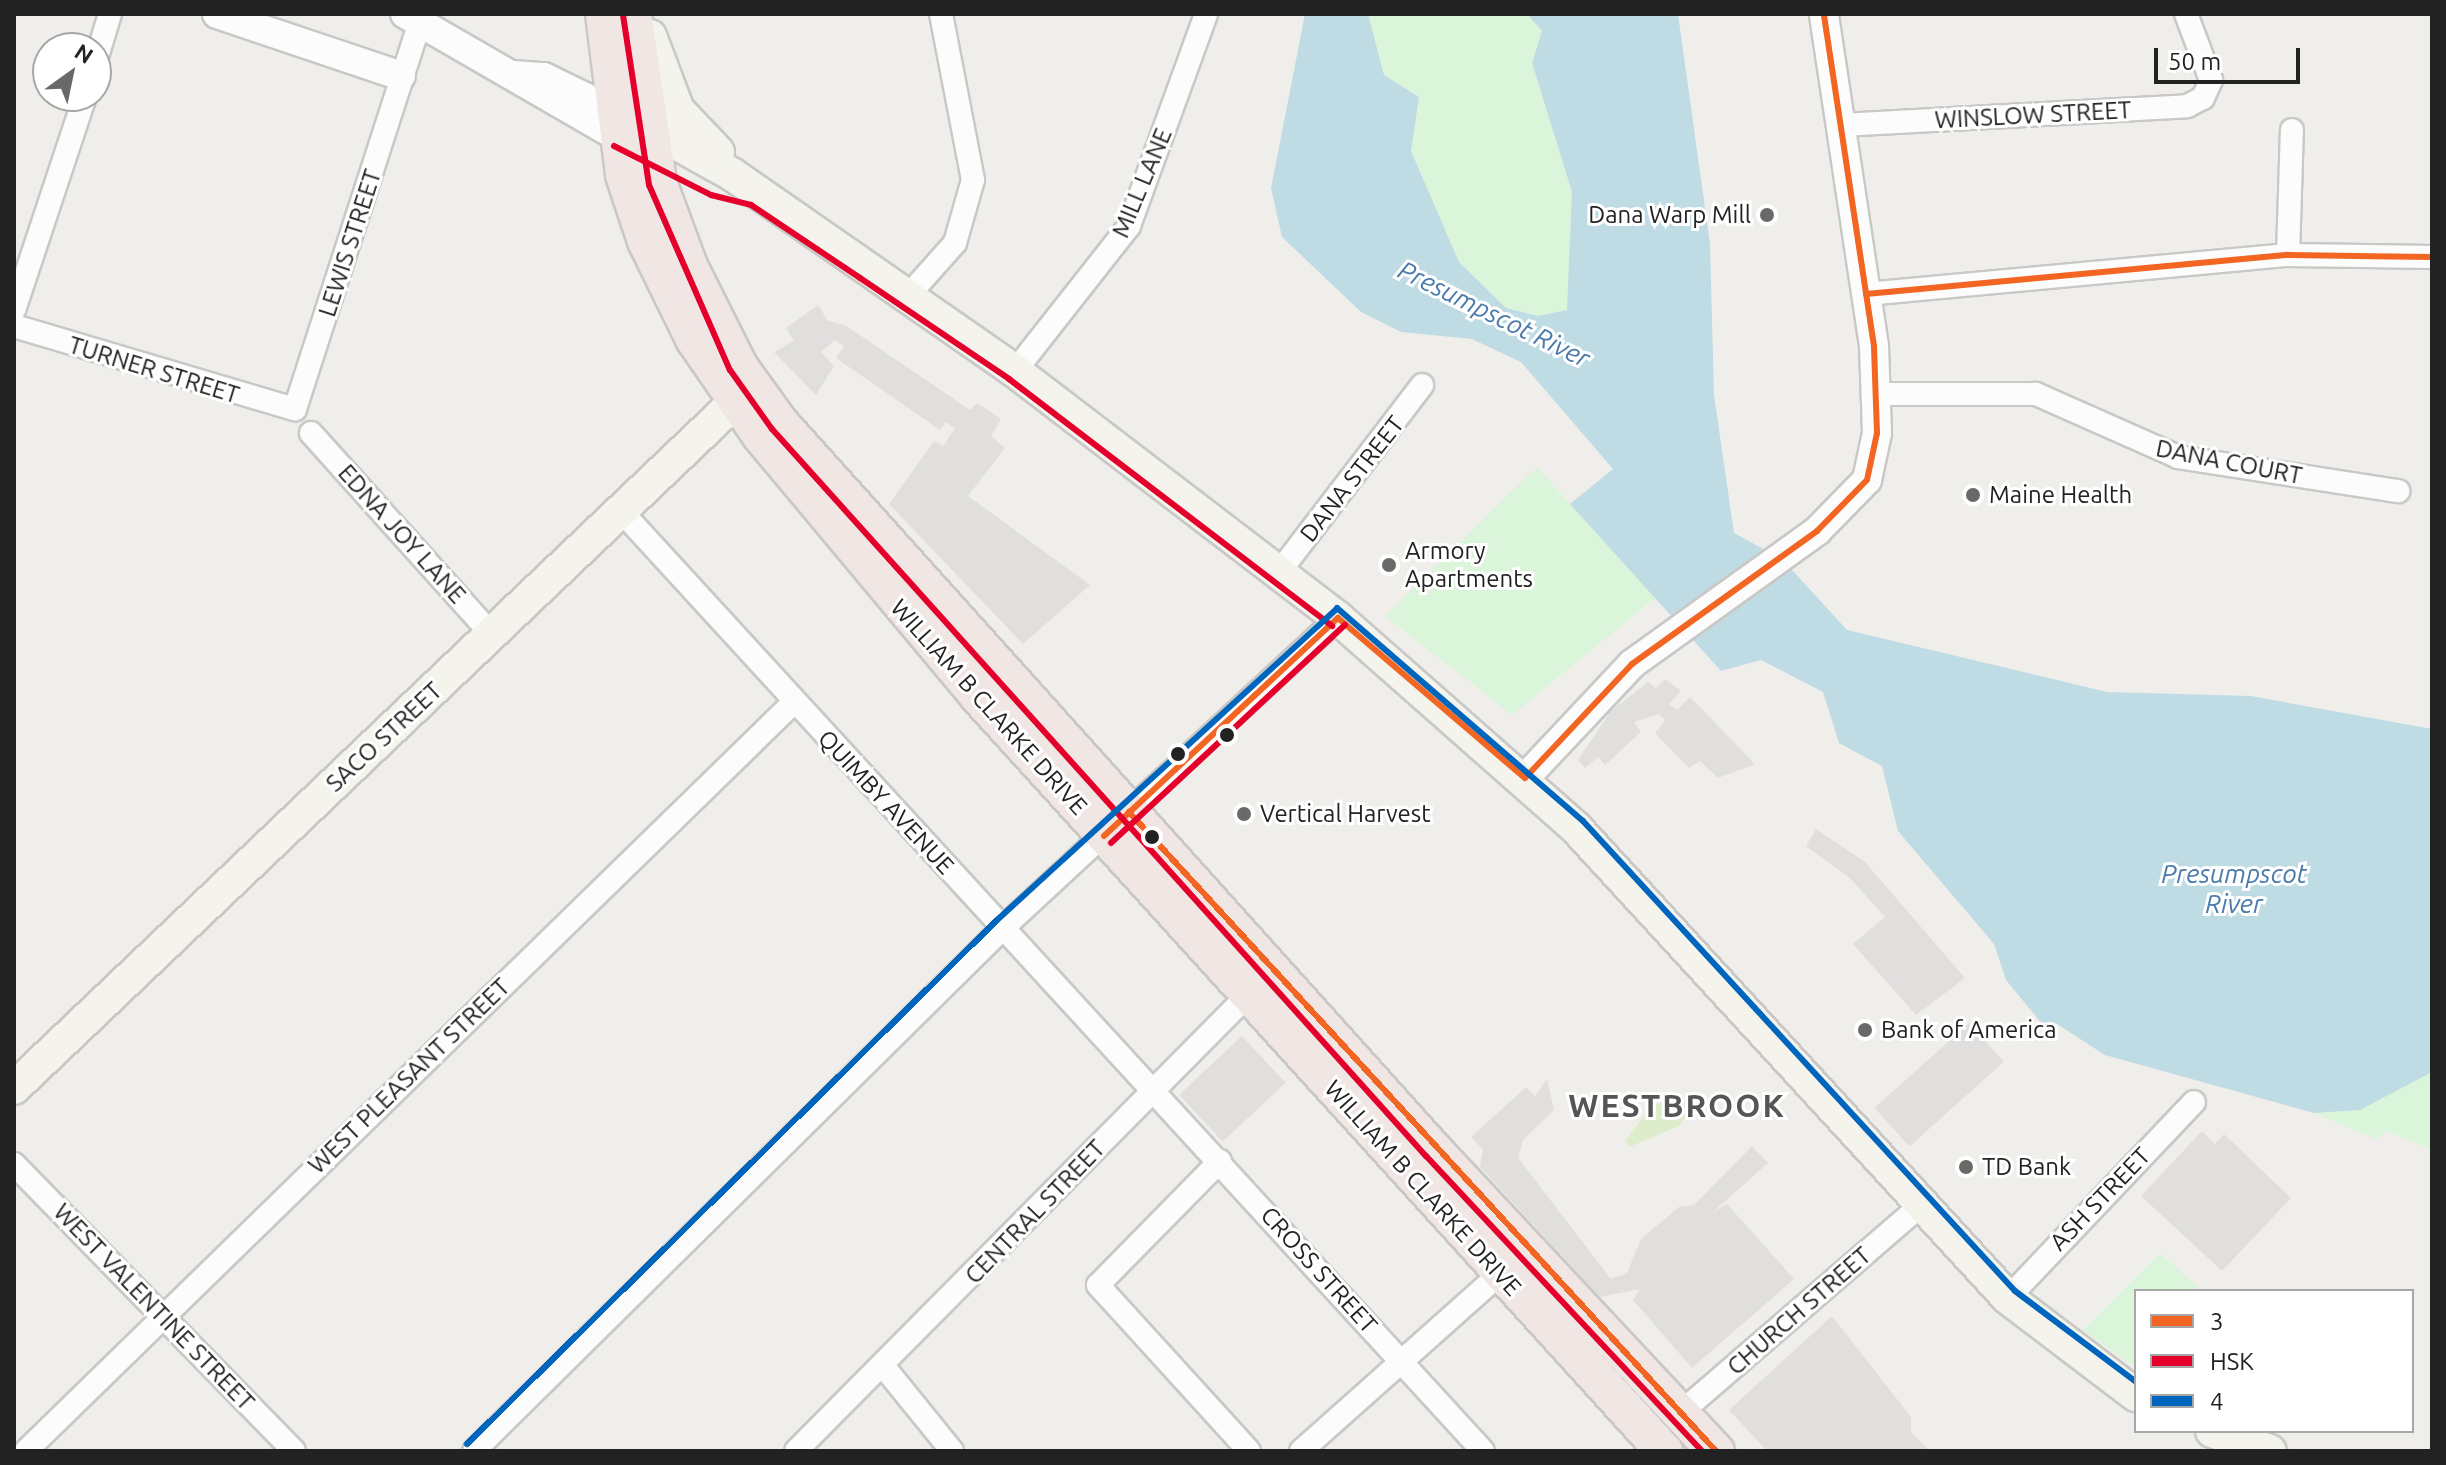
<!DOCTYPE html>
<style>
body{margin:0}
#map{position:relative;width:2446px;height:1465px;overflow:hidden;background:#f0eeeb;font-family:Ubuntu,sans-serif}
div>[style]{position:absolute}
.grass>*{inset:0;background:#ddeccb}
.park>*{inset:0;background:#daf5da}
.parking>*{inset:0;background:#e0dfde;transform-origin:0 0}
.water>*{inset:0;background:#bfdbe3}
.roads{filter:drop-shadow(2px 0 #c9c8c7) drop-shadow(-2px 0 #c9c8c7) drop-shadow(0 2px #c9c8c7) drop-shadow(0 -2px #c9c8c7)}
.minor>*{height:22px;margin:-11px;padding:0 11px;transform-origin:11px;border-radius:11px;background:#fdfcfc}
.tertiary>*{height:28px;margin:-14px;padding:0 14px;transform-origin:14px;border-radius:14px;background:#fdfcfc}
.secondary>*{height:32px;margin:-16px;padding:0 16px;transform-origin:16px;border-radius:16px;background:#f4f4ed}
.trunk>*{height:36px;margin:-18px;padding:0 18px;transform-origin:18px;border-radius:18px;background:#f0e6e4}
.bus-1>*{height:6px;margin:-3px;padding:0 3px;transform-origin:3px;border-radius:3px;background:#f26522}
.bus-2>*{height:6px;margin:-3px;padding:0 3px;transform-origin:3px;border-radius:3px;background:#e4002b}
.bus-3>*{height:6px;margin:-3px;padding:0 3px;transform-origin:3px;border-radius:3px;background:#0065bd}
.dots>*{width:22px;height:22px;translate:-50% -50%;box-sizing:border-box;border:4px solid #fff;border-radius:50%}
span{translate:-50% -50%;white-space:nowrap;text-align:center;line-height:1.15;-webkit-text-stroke:6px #fff;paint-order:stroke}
.street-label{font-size:24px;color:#222}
.poi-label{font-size:24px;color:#222}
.right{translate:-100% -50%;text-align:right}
.left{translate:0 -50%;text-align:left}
.water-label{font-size:26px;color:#4a7aab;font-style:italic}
.district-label{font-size:32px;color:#555;font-weight:700;letter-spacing:2px}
.frame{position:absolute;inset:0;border:16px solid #222;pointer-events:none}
.legend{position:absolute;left:2134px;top:1289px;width:280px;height:144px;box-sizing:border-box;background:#fff;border:2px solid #a7a7a7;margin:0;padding:10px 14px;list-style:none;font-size:24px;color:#222}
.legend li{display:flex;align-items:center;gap:16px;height:40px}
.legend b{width:40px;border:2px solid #a7a7a7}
.north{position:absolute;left:32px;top:32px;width:80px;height:80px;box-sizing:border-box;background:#fff;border:2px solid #a7a7a7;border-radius:50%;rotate:33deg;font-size:22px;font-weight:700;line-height:32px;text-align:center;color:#222}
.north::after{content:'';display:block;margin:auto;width:28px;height:36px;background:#6a6968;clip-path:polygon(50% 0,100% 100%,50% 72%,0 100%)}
.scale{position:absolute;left:2154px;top:48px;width:146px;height:36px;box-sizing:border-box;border:4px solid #222;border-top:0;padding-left:10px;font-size:24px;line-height:28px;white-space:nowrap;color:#222;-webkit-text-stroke:6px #fff;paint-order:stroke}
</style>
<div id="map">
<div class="grass">
<div style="clip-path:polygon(1687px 1101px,1692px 1108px,1679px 1126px,1629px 1147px,1625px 1141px,1653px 1104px)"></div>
</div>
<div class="park">
<div style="clip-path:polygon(1368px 14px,1527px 14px,1542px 31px,1532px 63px,1572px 193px,1567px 310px,1538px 316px,1506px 308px,1459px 262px,1411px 151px,1419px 97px,1384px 75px)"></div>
<div style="clip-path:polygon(1537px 467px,1655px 598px,1512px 715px,1385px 616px)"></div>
<div style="clip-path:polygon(2432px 1072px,2432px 1150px,2387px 1131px,2376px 1139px,2314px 1113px,2360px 1110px)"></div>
<div style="clip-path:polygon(2160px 1253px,2202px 1291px,2136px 1291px,2136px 1367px,2083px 1330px)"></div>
</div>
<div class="parking">
<div style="clip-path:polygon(818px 305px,828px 321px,845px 325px,970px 410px,977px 403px,1001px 419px,991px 436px,1005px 448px,968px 496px,1090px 585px,1023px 644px,889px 504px,934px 441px,943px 446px,955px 428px,946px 422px,940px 430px,836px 358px,844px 346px,835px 340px,821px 352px,834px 366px,816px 395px,774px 352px,794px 341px,786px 328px)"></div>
<div style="clip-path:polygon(1665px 679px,1681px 691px,1669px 704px,1677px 710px,1690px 697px,1755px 764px,1718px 778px,1700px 761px,1689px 768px,1655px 733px,1665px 721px,1659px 714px,1634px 722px,1641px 732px,1605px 765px,1598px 757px,1585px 768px,1578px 760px,1611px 711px,1648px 682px,1656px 688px)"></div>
<div style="clip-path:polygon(1816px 829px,1865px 862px,1965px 978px,1916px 1015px,1853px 944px,1885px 917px,1851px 879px,1806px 846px)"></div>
<div style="left:1969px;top:1023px;width:52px;height:127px;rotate:48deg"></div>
<div style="left:1242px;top:1036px;width:64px;height:86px;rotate:47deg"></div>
<div style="clip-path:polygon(1547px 1079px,1554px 1110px,1523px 1140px,1518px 1158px,1611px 1279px,1627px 1273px,1641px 1239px,1679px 1207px,1694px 1205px,1752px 1146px,1768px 1163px,1713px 1212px,1727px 1204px,1794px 1279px,1692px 1368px,1633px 1300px,1640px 1289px,1600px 1297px,1480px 1167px,1483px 1149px,1471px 1137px,1526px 1087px,1535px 1096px)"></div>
<div style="clip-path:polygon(2202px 1131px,2215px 1144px,2224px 1134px,2291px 1198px,2222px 1271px,2141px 1196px)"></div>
<div style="clip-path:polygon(1832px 1316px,1911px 1417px,1911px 1432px,1930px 1451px,1767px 1451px,1729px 1410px)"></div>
</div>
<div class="water">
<div style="clip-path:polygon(1305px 14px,1368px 14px,1384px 75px,1419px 97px,1411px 151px,1459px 262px,1506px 308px,1538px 316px,1567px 310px,1572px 192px,1532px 63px,1542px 31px,1527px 14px,1678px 14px,1710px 244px,1714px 395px,1734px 533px,1782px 559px,1847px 630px,2107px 692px,2251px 696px,2432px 729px,2432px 1072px,2360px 1110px,2314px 1113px,2105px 1055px,2057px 1024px,2043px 1025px,2006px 980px,1994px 944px,1898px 831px,1882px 766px,1839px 743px,1823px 692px,1761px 660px,1721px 671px,1570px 504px,1613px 469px,1521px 362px,1472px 339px,1401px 332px,1361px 312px,1282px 237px,1271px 188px)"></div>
</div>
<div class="roads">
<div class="minor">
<div style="left:96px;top:60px;width:48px;rotate:-73.1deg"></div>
<div style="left:1841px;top:125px;width:347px;rotate:-3.1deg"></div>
<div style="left:2187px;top:106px;width:18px;rotate:-27deg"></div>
<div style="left:2203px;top:98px;width:20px;rotate:-66deg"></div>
<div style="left:2211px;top:80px;width:71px;rotate:-110.7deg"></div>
<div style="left:2288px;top:255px;width:125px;rotate:-88.2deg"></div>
<div style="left:1866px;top:294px;width:424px;rotate:-5.3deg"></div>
<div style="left:2288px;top:255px;width:144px;rotate:0.8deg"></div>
<div style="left:906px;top:298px;width:74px;rotate:-48.3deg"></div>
<div style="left:955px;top:243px;width:66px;rotate:-74.1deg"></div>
<div style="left:973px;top:180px;width:169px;rotate:-100.9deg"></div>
<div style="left:14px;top:310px;width:225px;rotate:-71.6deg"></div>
<div style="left:14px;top:326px;width:293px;rotate:16.5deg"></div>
<div style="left:295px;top:409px;width:406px;rotate:-72.1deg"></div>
<div style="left:1015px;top:371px;width:184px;rotate:-51.8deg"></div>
<div style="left:1129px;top:226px;width:226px;rotate:-70deg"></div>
<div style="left:1878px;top:394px;width:158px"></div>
<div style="left:2036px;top:394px;width:155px;rotate:23.9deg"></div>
<div style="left:2178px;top:457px;width:223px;rotate:8.8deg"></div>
<div style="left:311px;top:433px;width:271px;rotate:48.1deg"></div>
<div style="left:621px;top:511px;width:1275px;rotate:47.48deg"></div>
<div style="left:1280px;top:571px;width:234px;rotate:-52.6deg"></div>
<div style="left:1220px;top:1161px;width:174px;rotate:134.5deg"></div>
<div style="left:1098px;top:1285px;width:224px;rotate:47.7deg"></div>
<div style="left:14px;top:1164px;width:401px;rotate:45.7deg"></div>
<div style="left:2008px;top:1298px;width:270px;rotate:-46.5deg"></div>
<div style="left:884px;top:1367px;width:108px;rotate:51deg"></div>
<div style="left:1678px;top:1415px;width:318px;rotate:-40.8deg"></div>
<div style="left:26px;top:1451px;width:1073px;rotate:-44.28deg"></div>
<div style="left:474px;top:1451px;width:744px;rotate:-44.67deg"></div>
<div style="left:1003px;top:928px;width:456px;rotate:-42.8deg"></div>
<div style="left:796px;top:1451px;width:655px;rotate:-45.25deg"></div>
<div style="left:1301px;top:1451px;width:280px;rotate:-41.7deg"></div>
</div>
<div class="tertiary">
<div style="left:217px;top:14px;width:194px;rotate:18.6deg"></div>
<div style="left:405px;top:14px;width:246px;rotate:30deg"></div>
<div style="left:513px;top:75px;width:31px;rotate:4deg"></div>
<div style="left:544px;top:77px;width:96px;rotate:26deg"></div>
<div style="left:1525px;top:778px;width:156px;rotate:-46.8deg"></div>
<div style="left:1632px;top:664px;width:228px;rotate:-35.7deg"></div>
<div style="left:1817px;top:531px;width:71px;rotate:-45.6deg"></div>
<div style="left:1867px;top:480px;width:48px;rotate:-78deg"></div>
<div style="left:1877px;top:433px;width:87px;rotate:-92deg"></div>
<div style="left:1874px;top:346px;width:336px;rotate:-98.6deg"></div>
</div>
<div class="secondary">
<div style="left:650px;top:36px;width:79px;rotate:69.3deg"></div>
<div style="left:678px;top:110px;width:58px;rotate:46.4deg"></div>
<div style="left:649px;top:128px;width:96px;rotate:29.2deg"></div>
<div style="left:733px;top:175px;width:343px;rotate:34.8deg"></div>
<div style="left:1015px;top:371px;width:407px;rotate:37.4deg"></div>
<div style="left:1338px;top:618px;width:317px;rotate:41.4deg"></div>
<div style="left:1576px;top:828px;width:638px;rotate:47.41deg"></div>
<div style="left:2008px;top:1298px;width:161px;rotate:37.2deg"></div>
<div style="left:14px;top:1088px;width:1020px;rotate:-43.57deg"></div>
<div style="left:2212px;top:1431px;width:61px;rotate:19deg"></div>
</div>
<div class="trunk">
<div style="left:604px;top:14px;width:162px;rotate:82.9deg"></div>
<div style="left:624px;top:175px;width:70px;rotate:71.6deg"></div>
<div style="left:646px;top:241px;width:109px;rotate:63.9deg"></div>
<div style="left:694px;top:339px;width:118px;rotate:55.4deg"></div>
<div style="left:761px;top:436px;width:340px;rotate:50.1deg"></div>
<div style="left:979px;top:697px;width:1019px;rotate:47.75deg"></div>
<div style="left:633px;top:14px;width:170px;rotate:81.5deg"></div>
<div style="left:658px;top:182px;width:90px;rotate:69.7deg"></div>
<div style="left:689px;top:266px;width:112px;rotate:63.4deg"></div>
<div style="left:739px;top:366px;width:70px;rotate:54.3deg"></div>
<div style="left:780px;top:423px;width:976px;rotate:48.03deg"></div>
<div style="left:1433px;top:1149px;width:414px;rotate:46.9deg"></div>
</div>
</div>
<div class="bus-1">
<div style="left:1866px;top:294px;width:424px;rotate:-5.3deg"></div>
<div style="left:2288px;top:255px;width:144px;rotate:0.8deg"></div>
<div style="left:1338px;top:618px;width:246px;rotate:40.6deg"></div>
<div style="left:1525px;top:778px;width:156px;rotate:-46.8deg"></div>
<div style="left:1632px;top:664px;width:228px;rotate:-35.7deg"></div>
<div style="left:1817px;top:531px;width:71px;rotate:-45.6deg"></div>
<div style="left:1867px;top:480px;width:48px;rotate:-78deg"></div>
<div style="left:1877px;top:433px;width:87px;rotate:-92deg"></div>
<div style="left:1874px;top:346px;width:336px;rotate:-98.6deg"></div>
<div style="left:1129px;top:812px;width:868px;rotate:47.43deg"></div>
<div style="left:1104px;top:836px;width:320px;rotate:-43deg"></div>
</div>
<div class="bus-2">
<div style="left:623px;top:15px;width:172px;rotate:81.3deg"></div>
<div style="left:649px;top:185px;width:202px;rotate:66.4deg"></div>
<div style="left:730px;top:370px;width:72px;rotate:54.6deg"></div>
<div style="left:772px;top:429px;width:978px;rotate:48.03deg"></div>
<div style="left:1426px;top:1156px;width:404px;rotate:46.9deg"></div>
<div style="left:614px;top:146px;width:109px;rotate:26.8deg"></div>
<div style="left:711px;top:195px;width:41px;rotate:14deg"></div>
<div style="left:751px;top:205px;width:131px;rotate:33.8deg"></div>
<div style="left:860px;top:278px;width:180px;rotate:34.1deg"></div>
<div style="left:1009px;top:379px;width:407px;rotate:37.4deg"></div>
<div style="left:1111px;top:843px;width:320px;rotate:-43deg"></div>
</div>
<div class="bus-3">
<div style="left:467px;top:1444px;width:744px;rotate:-44.67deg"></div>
<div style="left:996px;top:921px;width:463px;rotate:-42.5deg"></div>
<div style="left:1337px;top:608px;width:325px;rotate:40.9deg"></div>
<div style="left:1583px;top:821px;width:638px;rotate:47.41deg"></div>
<div style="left:2015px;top:1291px;width:151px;rotate:36.9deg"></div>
</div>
<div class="dots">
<div style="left:1767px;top:215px;background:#6a6968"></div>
<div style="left:1973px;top:495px;background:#6a6968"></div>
<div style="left:1389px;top:565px;background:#6a6968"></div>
<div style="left:1227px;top:735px;background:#222"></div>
<div style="left:1178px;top:754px;background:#222"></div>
<div style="left:1244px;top:814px;background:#6a6968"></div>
<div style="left:1152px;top:837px;background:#222"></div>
<div style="left:1865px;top:1030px;background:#6a6968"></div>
<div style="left:1966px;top:1167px;background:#6a6968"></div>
</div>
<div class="street-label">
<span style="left:2033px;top:115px;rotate:-3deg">WINSLOW STREET</span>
<span style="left:1142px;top:183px;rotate:-67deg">MILL LANE</span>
<span style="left:350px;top:243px;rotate:-72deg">LEWIS STREET</span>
<span style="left:154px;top:370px;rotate:17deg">TURNER STREET</span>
<span style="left:2229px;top:462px;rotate:11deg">DANA COURT</span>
<span style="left:1352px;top:479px;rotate:-52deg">DANA STREET</span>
<span style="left:402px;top:534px;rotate:48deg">EDNA JOY LANE</span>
<span style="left:989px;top:707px;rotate:48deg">WILLIAM B CLARKE DRIVE</span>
<span style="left:384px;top:737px;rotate:-43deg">SACO STREET</span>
<span style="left:886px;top:802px;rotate:47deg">QUIMBY AVENUE</span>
<span style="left:409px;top:1076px;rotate:-44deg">WEST PLEASANT STREET</span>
<span style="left:1423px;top:1188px;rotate:48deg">WILLIAM B CLARKE DRIVE</span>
<span style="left:2100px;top:1199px;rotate:-46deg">ASH STREET</span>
<span style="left:1035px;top:1212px;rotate:-46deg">CENTRAL STREET</span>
<span style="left:1319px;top:1270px;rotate:48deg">CROSS STREET</span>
<span style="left:154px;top:1307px;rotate:46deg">WEST VALENTINE STREET</span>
<span style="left:1799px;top:1311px;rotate:-41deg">CHURCH STREET</span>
</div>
<div class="poi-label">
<span class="right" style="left:1751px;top:215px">Dana Warp Mill</span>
<span class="left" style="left:1989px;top:495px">Maine Health</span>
<span class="left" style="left:1405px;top:565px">Armory<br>Apartments</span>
<span class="left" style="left:1260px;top:814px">Vertical Harvest</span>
<span class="left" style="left:1881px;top:1030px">Bank of America</span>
<span class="left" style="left:1982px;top:1167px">TD Bank</span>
</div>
<div class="water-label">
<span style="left:1494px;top:314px;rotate:26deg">Presumpscot River</span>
<span style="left:2234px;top:889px">Presumpscot<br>River</span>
</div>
<div class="district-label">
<span style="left:1677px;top:1105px">WESTBROOK</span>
</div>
<div class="frame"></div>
<ul class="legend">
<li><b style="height:10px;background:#f26522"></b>3</li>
<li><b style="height:10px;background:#e4002b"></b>HSK</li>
<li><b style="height:10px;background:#0065bd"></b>4</li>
</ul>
<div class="north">N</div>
<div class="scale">50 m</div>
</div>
